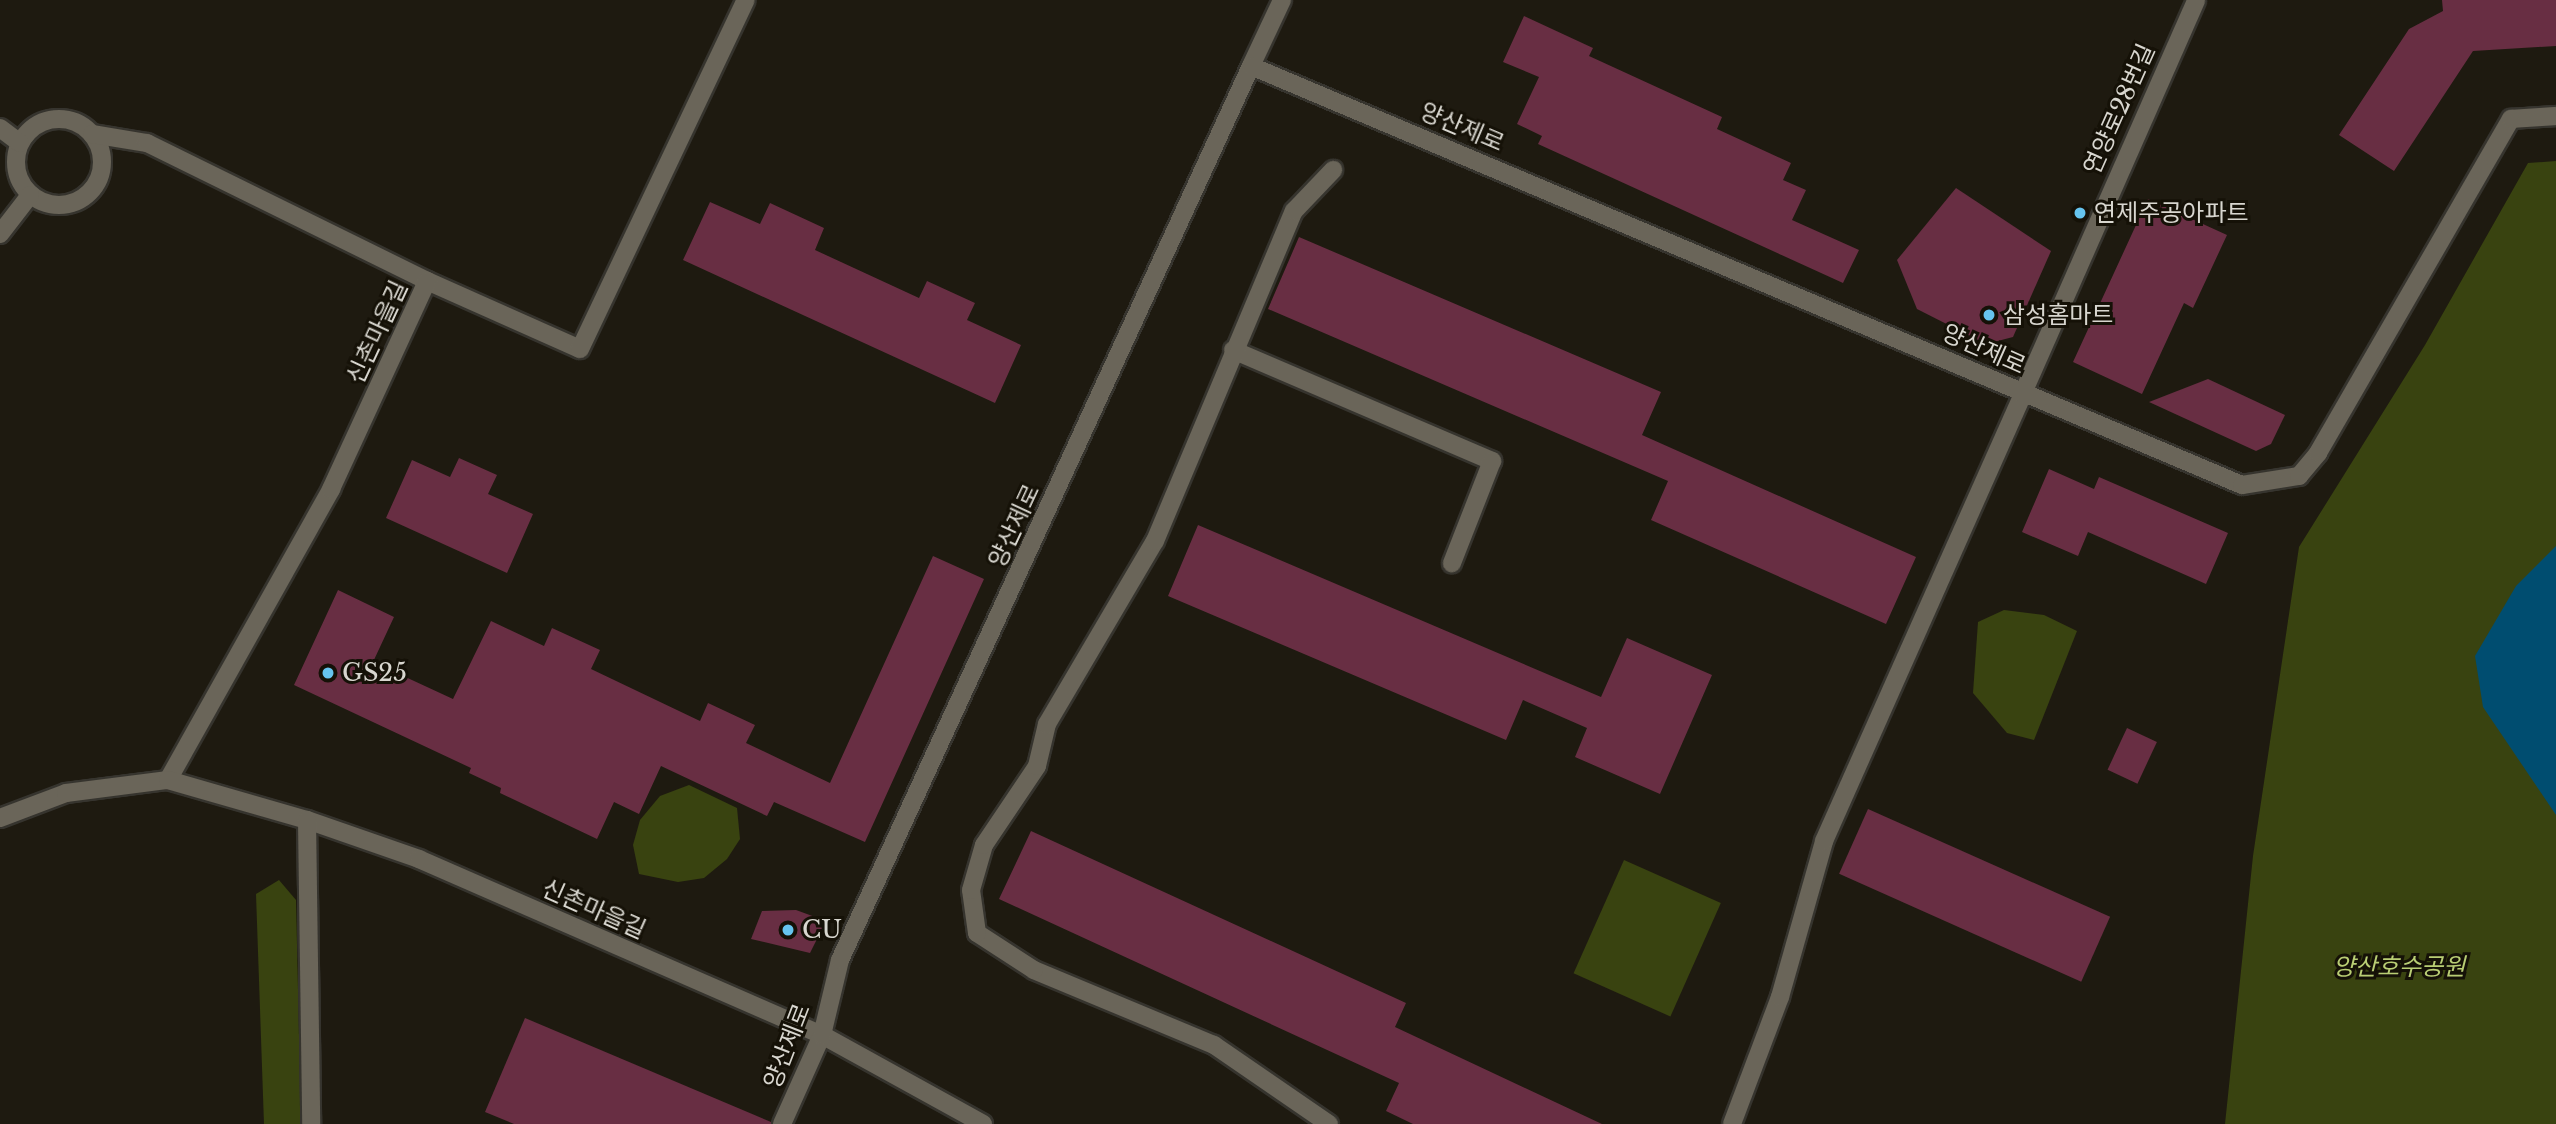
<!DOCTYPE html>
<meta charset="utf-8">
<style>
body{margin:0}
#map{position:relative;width:2556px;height:1124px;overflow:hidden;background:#1e1a10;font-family:"Libre Baskerville","Noto Sans KR",serif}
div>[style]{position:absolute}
.green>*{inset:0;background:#394310;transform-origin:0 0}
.water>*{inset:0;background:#004d70}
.building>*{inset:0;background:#682e43;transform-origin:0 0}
.roads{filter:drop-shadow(2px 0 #36342e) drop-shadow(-2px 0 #36342e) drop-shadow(0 2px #36342e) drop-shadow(0 -2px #36342e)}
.service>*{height:18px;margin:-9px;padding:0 9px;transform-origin:9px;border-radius:9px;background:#6a6559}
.minor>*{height:18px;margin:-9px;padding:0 9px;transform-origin:9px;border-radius:9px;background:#6a6559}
.minor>.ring{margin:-9px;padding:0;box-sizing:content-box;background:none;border:18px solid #6a6559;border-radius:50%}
.dots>*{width:19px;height:19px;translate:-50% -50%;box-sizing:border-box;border:4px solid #151107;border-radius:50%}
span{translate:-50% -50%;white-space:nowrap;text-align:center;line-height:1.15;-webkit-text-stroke:6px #151107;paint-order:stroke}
.street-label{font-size:24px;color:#d8d6cf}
.poi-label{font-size:24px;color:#d8d6cf}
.left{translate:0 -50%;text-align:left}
.park-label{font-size:24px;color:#b9ce74;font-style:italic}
</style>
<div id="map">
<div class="green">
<div style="clip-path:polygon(2556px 161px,2556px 1124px,2225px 1124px,2253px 856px,2299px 547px,2425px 345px,2528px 163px)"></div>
<div style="clip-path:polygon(2004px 610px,2044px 615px,2077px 631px,2034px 740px,2007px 733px,1973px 693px,1978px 622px)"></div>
<div style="clip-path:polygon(689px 785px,737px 808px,740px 839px,727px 859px,704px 878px,678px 882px,639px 874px,633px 845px,640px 820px,660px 796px)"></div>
<div style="left:1624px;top:860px;width:106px;height:124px;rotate:24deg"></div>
<div style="clip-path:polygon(279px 880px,296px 900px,301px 1124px,264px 1124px,256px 894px)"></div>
</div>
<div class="water">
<div style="clip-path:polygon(2556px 546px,2556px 815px,2483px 707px,2475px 656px,2516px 586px)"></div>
</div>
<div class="building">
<div style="clip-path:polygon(2442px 0,2556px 0,2556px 46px,2473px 51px,2394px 171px,2339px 135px,2409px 29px,2443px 11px)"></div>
<div style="clip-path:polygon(1524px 16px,1593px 48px,1589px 56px,1722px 117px,1717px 129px,1791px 163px,1783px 180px,1806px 190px,1792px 220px,1859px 250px,1843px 283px,1538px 144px,1542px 136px,1517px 124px,1539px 77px,1503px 62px)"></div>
<div style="clip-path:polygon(1956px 188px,2051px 251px,2013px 337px,1986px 344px,1917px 309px,1897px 260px)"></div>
<div style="clip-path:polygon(2148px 199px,2227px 235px,2193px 308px,2184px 303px,2142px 394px,2073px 362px)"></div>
<div style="clip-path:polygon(710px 202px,760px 224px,770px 203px,824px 228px,815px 250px,919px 298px,927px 281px,975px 303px,967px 320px,1021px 345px,995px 403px,683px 260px)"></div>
<div style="clip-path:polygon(1299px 237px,1661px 392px,1642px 435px,1916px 557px,1886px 624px,1651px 520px,1668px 481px,1268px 309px)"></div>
<div style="clip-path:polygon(2208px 379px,2285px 415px,2271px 444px,2256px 451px,2149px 402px)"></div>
<div style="clip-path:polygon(459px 458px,497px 475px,488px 494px,533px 514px,507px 573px,386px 518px,412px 460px,450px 477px)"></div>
<div style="clip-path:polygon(2049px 469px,2094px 489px,2099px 477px,2228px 533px,2206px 584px,2088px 532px,2078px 556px,2022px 532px)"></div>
<div style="clip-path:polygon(1198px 525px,1601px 697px,1627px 638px,1712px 675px,1660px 794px,1575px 757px,1587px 728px,1523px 700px,1506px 740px,1168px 596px)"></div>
<div style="clip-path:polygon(933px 556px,984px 579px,865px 842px,774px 802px,767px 816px,661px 766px,639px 814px,614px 802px,597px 839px,500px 793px,501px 788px,469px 773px,471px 768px,294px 685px,338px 590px,394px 617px,373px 662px,453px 699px,491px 621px,544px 646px,552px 628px,600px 650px,591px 669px,700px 721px,708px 703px,755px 725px,746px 743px,830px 783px)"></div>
<div style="left:2127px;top:728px;width:33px;height:46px;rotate:25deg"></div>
<div style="left:1868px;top:809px;width:265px;height:71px;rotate:24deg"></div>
<div style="clip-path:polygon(1031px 831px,1406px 1003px,1395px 1027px,1602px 1124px,1413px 1124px,1386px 1111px,1399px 1083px,999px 899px)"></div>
<div style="clip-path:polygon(796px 910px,826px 921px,810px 953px,751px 939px,762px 911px)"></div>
<div style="clip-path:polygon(525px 1018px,771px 1122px,771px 1124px,514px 1124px,485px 1112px)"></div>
</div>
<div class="roads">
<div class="service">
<div style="left:1233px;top:350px;width:282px;rotate:23.2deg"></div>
<div style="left:1492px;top:461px;width:110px;rotate:111.4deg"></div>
<div style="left:1329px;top:1124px;width:140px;rotate:-145.5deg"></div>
<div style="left:1214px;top:1045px;width:195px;rotate:-157.4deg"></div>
<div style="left:1034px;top:970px;width:68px;rotate:-147deg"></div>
<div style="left:977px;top:933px;width:43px;rotate:-97.9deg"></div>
<div style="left:971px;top:890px;width:47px;rotate:-73.9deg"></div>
<div style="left:984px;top:845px;width:95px;rotate:-56.1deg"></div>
<div style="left:1037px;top:766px;width:43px;rotate:-76.6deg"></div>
<div style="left:1047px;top:724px;width:212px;rotate:-59.5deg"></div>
<div style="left:1155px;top:541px;width:358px;rotate:-67.2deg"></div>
<div style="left:1294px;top:211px;width:57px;rotate:-46.4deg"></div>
<div style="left:1732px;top:1124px;width:136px;rotate:-69.3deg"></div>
<div style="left:1780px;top:997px;width:162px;rotate:-74.2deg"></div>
<div style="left:1824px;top:841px;width:490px;rotate:-66deg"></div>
</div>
<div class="minor">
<div style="left:1251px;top:66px;width:73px;rotate:-64.8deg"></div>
<div class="ring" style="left:16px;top:119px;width:68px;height:68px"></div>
<div style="left:0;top:128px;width:25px;rotate:37deg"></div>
<div style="left:92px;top:134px;width:56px;rotate:9.3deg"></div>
<div style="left:147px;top:143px;width:312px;rotate:26.2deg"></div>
<div style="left:427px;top:281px;width:167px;rotate:24deg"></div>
<div style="left:580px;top:349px;width:386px;rotate:-64.6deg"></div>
<div style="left:0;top:234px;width:49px;rotate:-52.4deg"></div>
<div style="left:2023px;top:393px;width:429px;rotate:-66.2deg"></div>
<div style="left:168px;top:780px;width:334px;rotate:-60.7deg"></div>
<div style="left:331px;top:489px;width:229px;rotate:-65.2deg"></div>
<div style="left:0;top:818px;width:71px;rotate:-20.7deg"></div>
<div style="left:66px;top:793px;width:103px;rotate:-7.3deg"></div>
<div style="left:168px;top:780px;width:145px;rotate:16.1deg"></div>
<div style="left:307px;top:820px;width:119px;rotate:19.2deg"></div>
<div style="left:419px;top:859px;width:440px;rotate:23.6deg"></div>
<div style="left:822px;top:1035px;width:184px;rotate:28.9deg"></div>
<div style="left:307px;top:820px;width:304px;rotate:89.2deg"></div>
<div style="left:782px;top:1124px;width:98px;rotate:-65.8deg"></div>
<div style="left:822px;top:1035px;width:77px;rotate:-76.5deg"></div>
<div style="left:840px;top:960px;width:984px;rotate:-65.31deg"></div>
<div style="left:1251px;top:66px;width:1076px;rotate:22.92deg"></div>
<div style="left:2242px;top:485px;width:58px;rotate:-9deg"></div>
<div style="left:2299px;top:476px;width:30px;rotate:-50deg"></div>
<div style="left:2318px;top:453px;width:386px;rotate:-60deg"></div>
<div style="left:2511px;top:119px;width:45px;rotate:-3.8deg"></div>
</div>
</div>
<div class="dots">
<div style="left:2080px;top:213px;background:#66c4ef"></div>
<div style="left:1989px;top:315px;background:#66c4ef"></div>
<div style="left:328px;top:673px;background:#66c4ef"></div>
<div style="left:788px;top:930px;background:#66c4ef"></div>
</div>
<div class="street-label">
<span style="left:2119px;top:109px;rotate:-66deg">연양로28번길</span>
<span style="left:1462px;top:127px;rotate:23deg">양산제로</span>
<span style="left:377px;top:332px;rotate:-65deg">신촌마을길</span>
<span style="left:1984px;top:349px;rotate:24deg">양산제로</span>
<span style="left:1014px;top:526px;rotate:-65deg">양산제로</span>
<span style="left:594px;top:909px;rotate:24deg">신촌마을길</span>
<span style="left:787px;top:1046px;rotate:-69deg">양산제로</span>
</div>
<div class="poi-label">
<span class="left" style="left:2094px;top:213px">연제주공아파트</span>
<span class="left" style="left:2003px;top:315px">삼성홈마트</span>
<span class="left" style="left:342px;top:673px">GS25</span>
<span class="left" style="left:802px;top:930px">CU</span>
</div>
<div class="park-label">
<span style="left:2399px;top:967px">양산호수공원</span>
</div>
</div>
